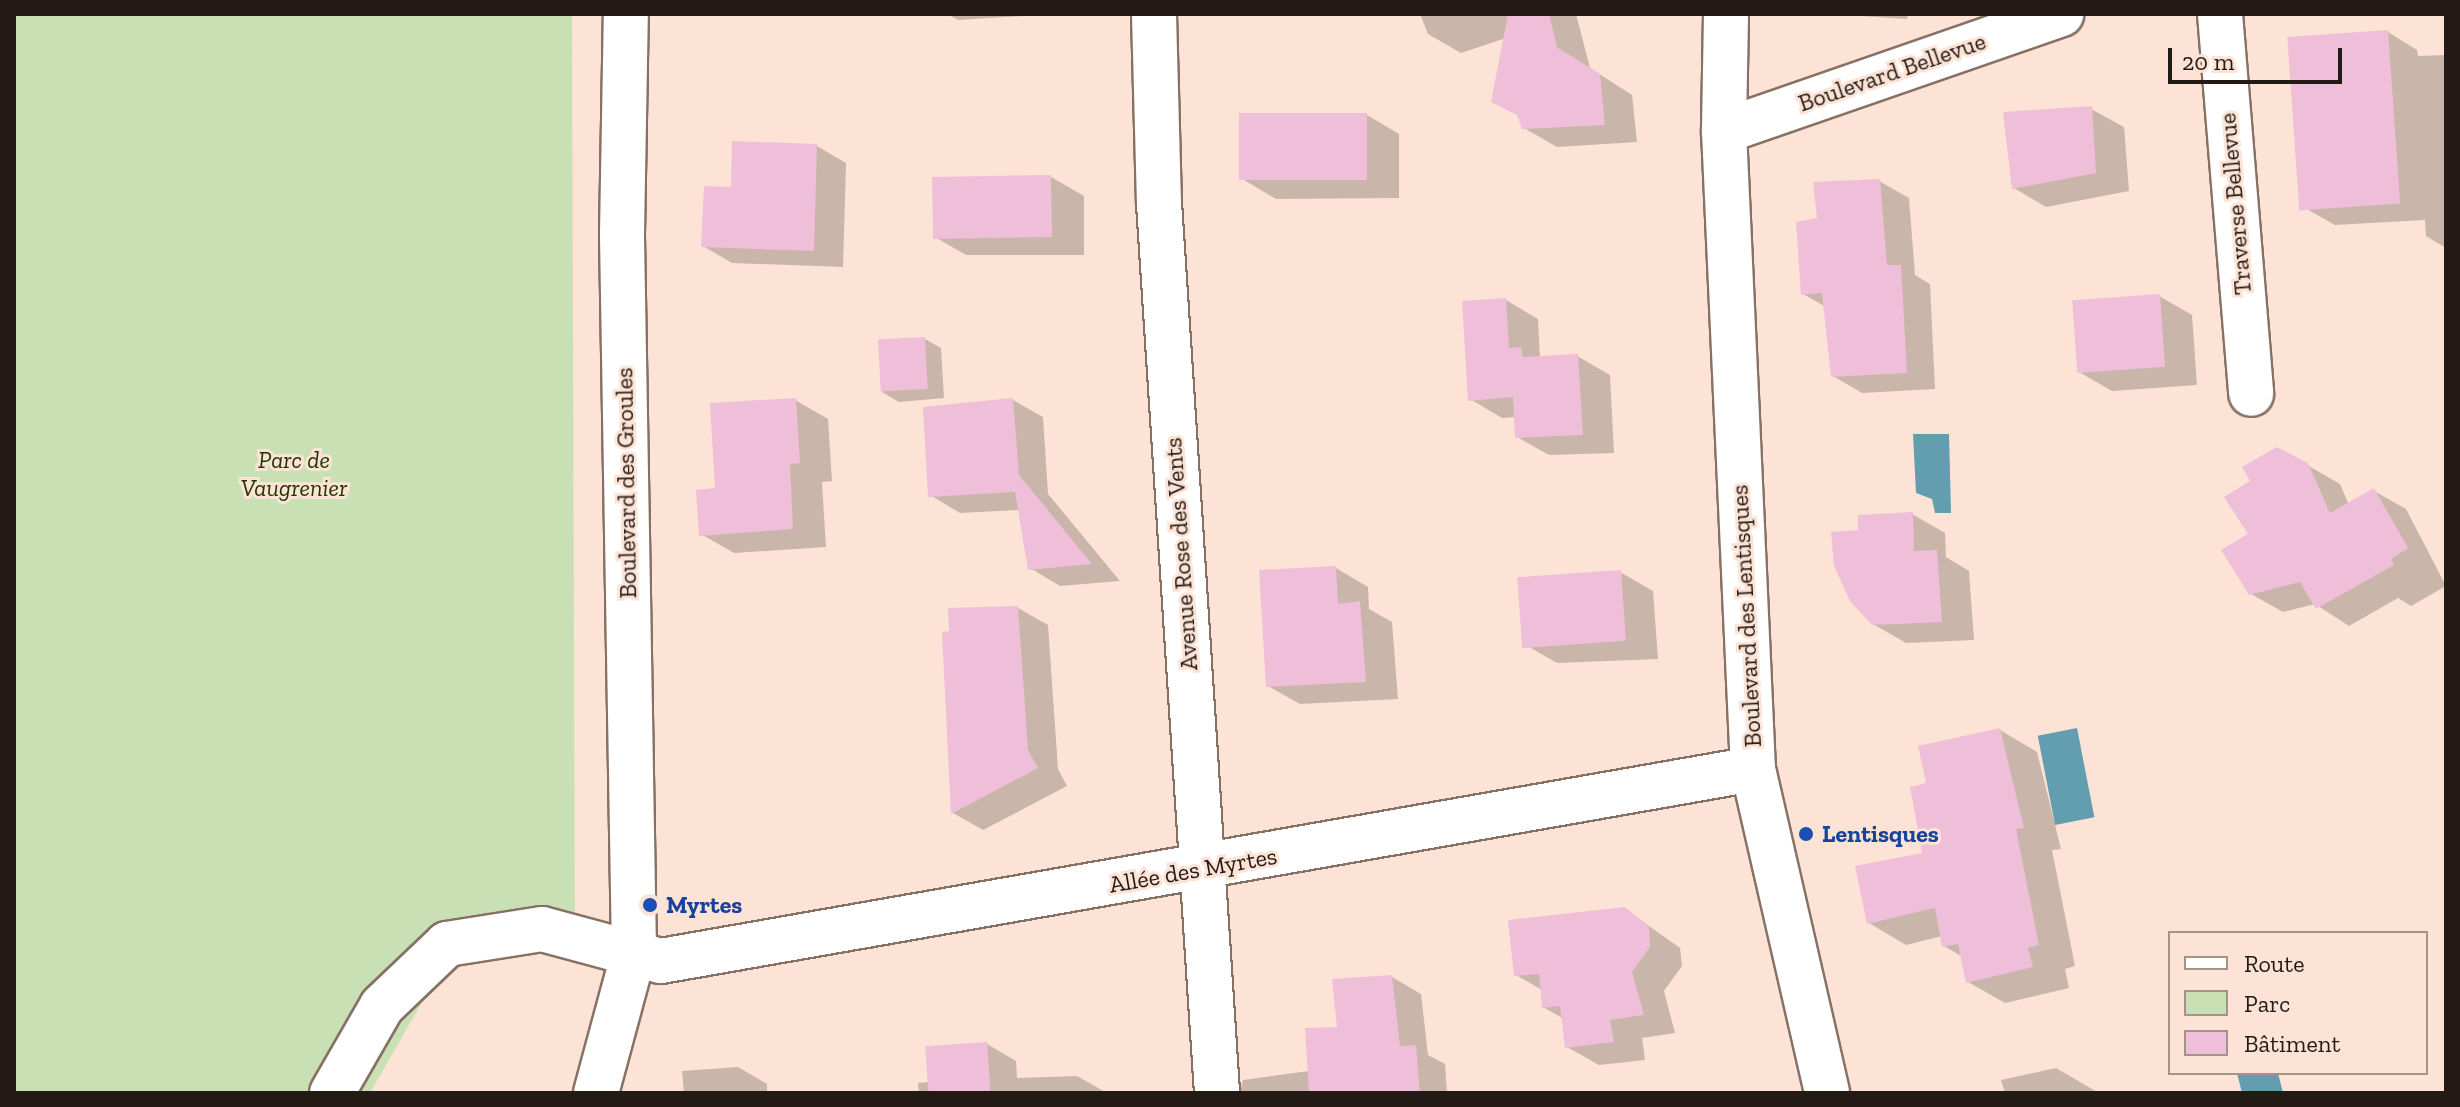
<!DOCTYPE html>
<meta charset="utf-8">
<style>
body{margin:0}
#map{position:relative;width:2460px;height:1107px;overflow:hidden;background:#fce3d5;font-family:"Zilla Slab",serif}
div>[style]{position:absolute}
.green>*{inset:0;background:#c9e0b5}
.water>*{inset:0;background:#639eb0;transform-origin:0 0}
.shadow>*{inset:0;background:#0003}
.building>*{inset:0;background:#efbed9;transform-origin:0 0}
.roads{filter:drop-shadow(2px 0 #877165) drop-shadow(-2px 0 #877165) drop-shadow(0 2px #877165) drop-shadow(0 -2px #877165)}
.minor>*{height:44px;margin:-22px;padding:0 22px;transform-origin:22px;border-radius:22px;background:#fff}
.dots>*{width:22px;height:22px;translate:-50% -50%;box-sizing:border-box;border:4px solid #fce3d5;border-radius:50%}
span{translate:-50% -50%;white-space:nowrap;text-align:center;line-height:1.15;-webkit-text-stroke:6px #fce3d5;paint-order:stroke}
.street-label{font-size:24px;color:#231a15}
.park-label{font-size:24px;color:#1e3402;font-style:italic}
.transit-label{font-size:24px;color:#164399;font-weight:700}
.left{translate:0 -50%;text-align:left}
.frame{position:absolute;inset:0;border:16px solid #231a15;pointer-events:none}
.legend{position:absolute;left:2168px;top:931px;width:260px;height:144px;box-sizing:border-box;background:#fce3d5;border:2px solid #a59388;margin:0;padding:10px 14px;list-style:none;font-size:24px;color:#231a15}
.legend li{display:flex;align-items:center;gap:16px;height:40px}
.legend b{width:40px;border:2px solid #a59388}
.scale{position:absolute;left:2168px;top:48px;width:174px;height:36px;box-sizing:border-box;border:4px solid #231a15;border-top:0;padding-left:10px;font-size:24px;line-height:28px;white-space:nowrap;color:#231a15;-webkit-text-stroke:6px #fce3d5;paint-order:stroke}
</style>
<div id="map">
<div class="green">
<div style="clip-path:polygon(14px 14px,572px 14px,575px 960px,461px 934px,370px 1093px,14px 1093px)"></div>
</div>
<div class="water">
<div style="clip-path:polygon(1913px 434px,1949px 434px,1951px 513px,1935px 513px,1932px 499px,1916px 493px)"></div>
<div style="left:2077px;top:728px;width:91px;height:40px;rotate:79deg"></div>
<div style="clip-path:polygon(2237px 1073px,2278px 1073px,2283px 1093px,2242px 1093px)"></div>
</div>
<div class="shadow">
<div style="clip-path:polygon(947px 14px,1056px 14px,958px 20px)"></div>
<div style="clip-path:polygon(1420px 14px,1576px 14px,1590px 68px,1632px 95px,1637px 142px,1557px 147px,1524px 128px,1506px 38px,1461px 53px,1428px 34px)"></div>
<div style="clip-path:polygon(1831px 14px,1908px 14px,1907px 19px)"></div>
<div style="clip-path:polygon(2388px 32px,2417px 50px,2418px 56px,2446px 55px,2446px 248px,2426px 236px,2425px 220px,2335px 225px,2305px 208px)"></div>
<div style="clip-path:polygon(2091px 109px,2124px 127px,2129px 191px,2046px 207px,2014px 188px)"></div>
<div style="clip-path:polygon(1367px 115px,1399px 134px,1399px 198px,1276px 199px,1244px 180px)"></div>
<div style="clip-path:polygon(817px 146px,846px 163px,843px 267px,732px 263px,703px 246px,732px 189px)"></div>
<div style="clip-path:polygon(1051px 177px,1084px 196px,1084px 255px,966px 255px,933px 236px)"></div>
<div style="clip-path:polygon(1879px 181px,1909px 198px,1915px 275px,1930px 284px,1935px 389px,1862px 393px,1833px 376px,1826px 307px,1803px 294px,1820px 220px)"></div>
<div style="clip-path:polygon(2159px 296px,2192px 315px,2197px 385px,2112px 391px,2079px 372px)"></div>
<div style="clip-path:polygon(1506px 300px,1538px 319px,1540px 358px,1577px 356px,1610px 375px,1614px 453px,1549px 455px,1517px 437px,1516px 417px,1502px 418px,1470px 399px)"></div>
<div style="clip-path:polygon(925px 339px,941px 348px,944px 398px,899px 402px,882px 392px)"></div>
<div style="clip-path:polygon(795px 400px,828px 419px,832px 481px,822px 482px,826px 547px,734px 553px,701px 534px,718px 490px)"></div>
<div style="clip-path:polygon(1013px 400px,1043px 417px,1048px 494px,1120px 581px,1060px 586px,1030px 568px,1020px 510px,960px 513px,930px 495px)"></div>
<div style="clip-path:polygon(2307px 465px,2340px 484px,2349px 505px,2374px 491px,2406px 509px,2446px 586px,2411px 606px,2398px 598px,2349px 626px,2315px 604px,2283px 612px,2251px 594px,2251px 534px)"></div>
<div style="clip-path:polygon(1912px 514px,1945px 533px,1946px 557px,1969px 571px,1974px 640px,1906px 643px,1873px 624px,1860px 532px)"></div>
<div style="clip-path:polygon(1336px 568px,1368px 587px,1369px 609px,1392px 622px,1398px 699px,1300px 704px,1268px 686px)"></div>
<div style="clip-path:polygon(1620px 572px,1653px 591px,1658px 659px,1557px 663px,1524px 644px)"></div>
<div style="clip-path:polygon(1018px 608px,1048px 625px,1058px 769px,1067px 786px,983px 830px,953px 813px)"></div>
<div style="clip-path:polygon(2000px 730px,2037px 752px,2061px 849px,2052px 850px,2075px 966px,2065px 969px,2069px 988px,2005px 1003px,1968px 982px,1963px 957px,1944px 946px,1942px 936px,1906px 945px,1869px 923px,1924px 854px,1929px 784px)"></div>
<div style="clip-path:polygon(1625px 909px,1680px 948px,1682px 966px,1664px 991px,1675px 1033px,1642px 1038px,1645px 1060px,1599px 1065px,1567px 1047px,1564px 1019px,1543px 1007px,1542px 990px,1516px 975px)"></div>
<div style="clip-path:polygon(1392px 977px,1421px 994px,1428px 1055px,1445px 1064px,1447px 1093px,1240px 1093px,1243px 1080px,1309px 1071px,1340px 1029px)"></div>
<div style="clip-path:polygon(987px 1044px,1016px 1061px,1017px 1078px,1077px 1076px,1107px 1093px,919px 1093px,918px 1083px,929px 1082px)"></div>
<div style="clip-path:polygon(738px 1067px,767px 1084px,767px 1093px,684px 1093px,682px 1071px)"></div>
<div style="clip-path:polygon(2056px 1068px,2099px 1093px,2005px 1093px,2001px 1080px)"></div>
</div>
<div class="building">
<div style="clip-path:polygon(1508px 14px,1549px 14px,1557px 47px,1600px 74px,1605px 125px,1522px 129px,1517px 115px,1491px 102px)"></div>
<div style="left:2388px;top:30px;width:174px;height:101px;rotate:86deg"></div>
<div style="clip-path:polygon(2092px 106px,2096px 173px,2012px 189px,2003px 112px)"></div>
<div style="left:1367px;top:113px;width:67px;height:128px;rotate:90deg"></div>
<div style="clip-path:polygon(732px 141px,817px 144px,814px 251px,701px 247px,704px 186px,731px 187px)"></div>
<div style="left:1051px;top:175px;width:62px;height:119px;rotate:89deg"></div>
<div style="clip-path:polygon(1880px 179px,1887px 265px,1901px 265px,1907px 373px,1831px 377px,1822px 293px,1801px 295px,1796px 222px,1817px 218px,1813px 182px)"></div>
<div style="left:2160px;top:294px;width:73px;height:88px;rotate:86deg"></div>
<div style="clip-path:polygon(1506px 298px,1509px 348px,1521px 347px,1523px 357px,1578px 354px,1583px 435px,1515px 438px,1513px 397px,1468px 401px,1462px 301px)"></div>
<div style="left:925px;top:337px;width:52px;height:47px;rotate:87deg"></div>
<div style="clip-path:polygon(796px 398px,800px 463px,790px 464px,793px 529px,699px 536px,696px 490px,715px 488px,710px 403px)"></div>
<div style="clip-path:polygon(1013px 398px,1019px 475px,1092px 564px,1028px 570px,1015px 492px,928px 497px,923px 407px)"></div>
<div style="clip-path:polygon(2277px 447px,2308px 463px,2330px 513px,2374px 488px,2408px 548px,2391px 559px,2394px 565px,2316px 609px,2300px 582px,2249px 595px,2221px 550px,2248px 534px,2224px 497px,2250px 481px,2242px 467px)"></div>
<div style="clip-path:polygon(1913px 512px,1914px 551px,1937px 550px,1942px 622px,1872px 625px,1850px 601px,1834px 566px,1831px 532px,1858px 530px,1858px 515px)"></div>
<div style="clip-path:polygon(1336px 566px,1338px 604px,1360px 601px,1366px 682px,1266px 687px,1259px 570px)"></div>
<div style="left:1621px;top:570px;width:71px;height:104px;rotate:86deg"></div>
<div style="clip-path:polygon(1018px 606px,1028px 750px,1038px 768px,951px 814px,942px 632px,949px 631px,948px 608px)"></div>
<div style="clip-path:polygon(2000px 728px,2024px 828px,2016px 829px,2039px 945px,2028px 948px,2033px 967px,1966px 983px,1958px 944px,1942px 947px,1935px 908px,1867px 924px,1855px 866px,1922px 853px,1910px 787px,1926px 783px,1918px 746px)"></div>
<div style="clip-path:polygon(1625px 907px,1649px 927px,1650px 947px,1632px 972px,1644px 1015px,1610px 1020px,1614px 1042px,1565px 1048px,1560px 1006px,1542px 1008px,1539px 974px,1514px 976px,1508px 920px)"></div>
<div style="clip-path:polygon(1392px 975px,1400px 1046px,1416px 1045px,1420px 1093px,1309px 1093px,1305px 1028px,1337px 1027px,1332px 979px)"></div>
<div style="left:987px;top:1042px;width:51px;height:62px;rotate:86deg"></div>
</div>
<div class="roads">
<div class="minor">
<div style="left:1154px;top:14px;width:189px;rotate:88.5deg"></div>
<div style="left:1159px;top:203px;width:892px;rotate:86.27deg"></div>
<div style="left:1726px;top:14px;width:117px;rotate:91deg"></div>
<div style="left:1724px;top:131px;width:639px;rotate:87.4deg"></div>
<div style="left:1753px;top:769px;width:332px;rotate:77.1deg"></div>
<div style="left:2220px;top:14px;width:381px;rotate:85.3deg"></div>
<div style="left:1724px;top:131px;width:357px;rotate:-19.1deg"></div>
<div style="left:332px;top:1093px;width:100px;rotate:-60.1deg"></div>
<div style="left:382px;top:1006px;width:90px;rotate:-43.6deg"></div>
<div style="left:447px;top:944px;width:96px;rotate:-9deg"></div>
<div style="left:542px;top:929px;width:123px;rotate:15.1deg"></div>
<div style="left:661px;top:961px;width:1109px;rotate:-9.97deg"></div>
<div style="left:596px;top:1093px;width:146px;rotate:-74.9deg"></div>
<div style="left:634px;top:952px;width:718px;rotate:-90.96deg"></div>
<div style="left:622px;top:234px;width:220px;rotate:-89deg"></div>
</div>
</div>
<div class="dots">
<div style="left:1806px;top:834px;background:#1a4fb4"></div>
<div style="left:650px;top:905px;background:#1a4fb4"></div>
</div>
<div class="street-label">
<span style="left:1892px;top:72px;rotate:-19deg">Boulevard Bellevue</span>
<span style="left:2235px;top:204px;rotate:-95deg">Traverse Bellevue</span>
<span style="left:626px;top:483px;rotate:-91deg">Boulevard des Groules</span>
<span style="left:1181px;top:554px;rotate:-94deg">Avenue Rose des Vents</span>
<span style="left:1746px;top:616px;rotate:-93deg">Boulevard des Lentisques</span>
<span style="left:1193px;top:870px;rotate:-10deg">Allée des Myrtes</span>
</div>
<div class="park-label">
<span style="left:294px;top:474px">Parc de<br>Vaugrenier</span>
</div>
<div class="transit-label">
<span class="left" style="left:1822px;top:834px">Lentisques</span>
<span class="left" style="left:666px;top:905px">Myrtes</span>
</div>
<div class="frame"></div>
<ul class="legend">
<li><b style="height:10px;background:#fff"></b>Route</li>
<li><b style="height:22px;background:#c9e0b5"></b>Parc</li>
<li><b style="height:22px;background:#efbed9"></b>Bâtiment</li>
</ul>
<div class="scale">20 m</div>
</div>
